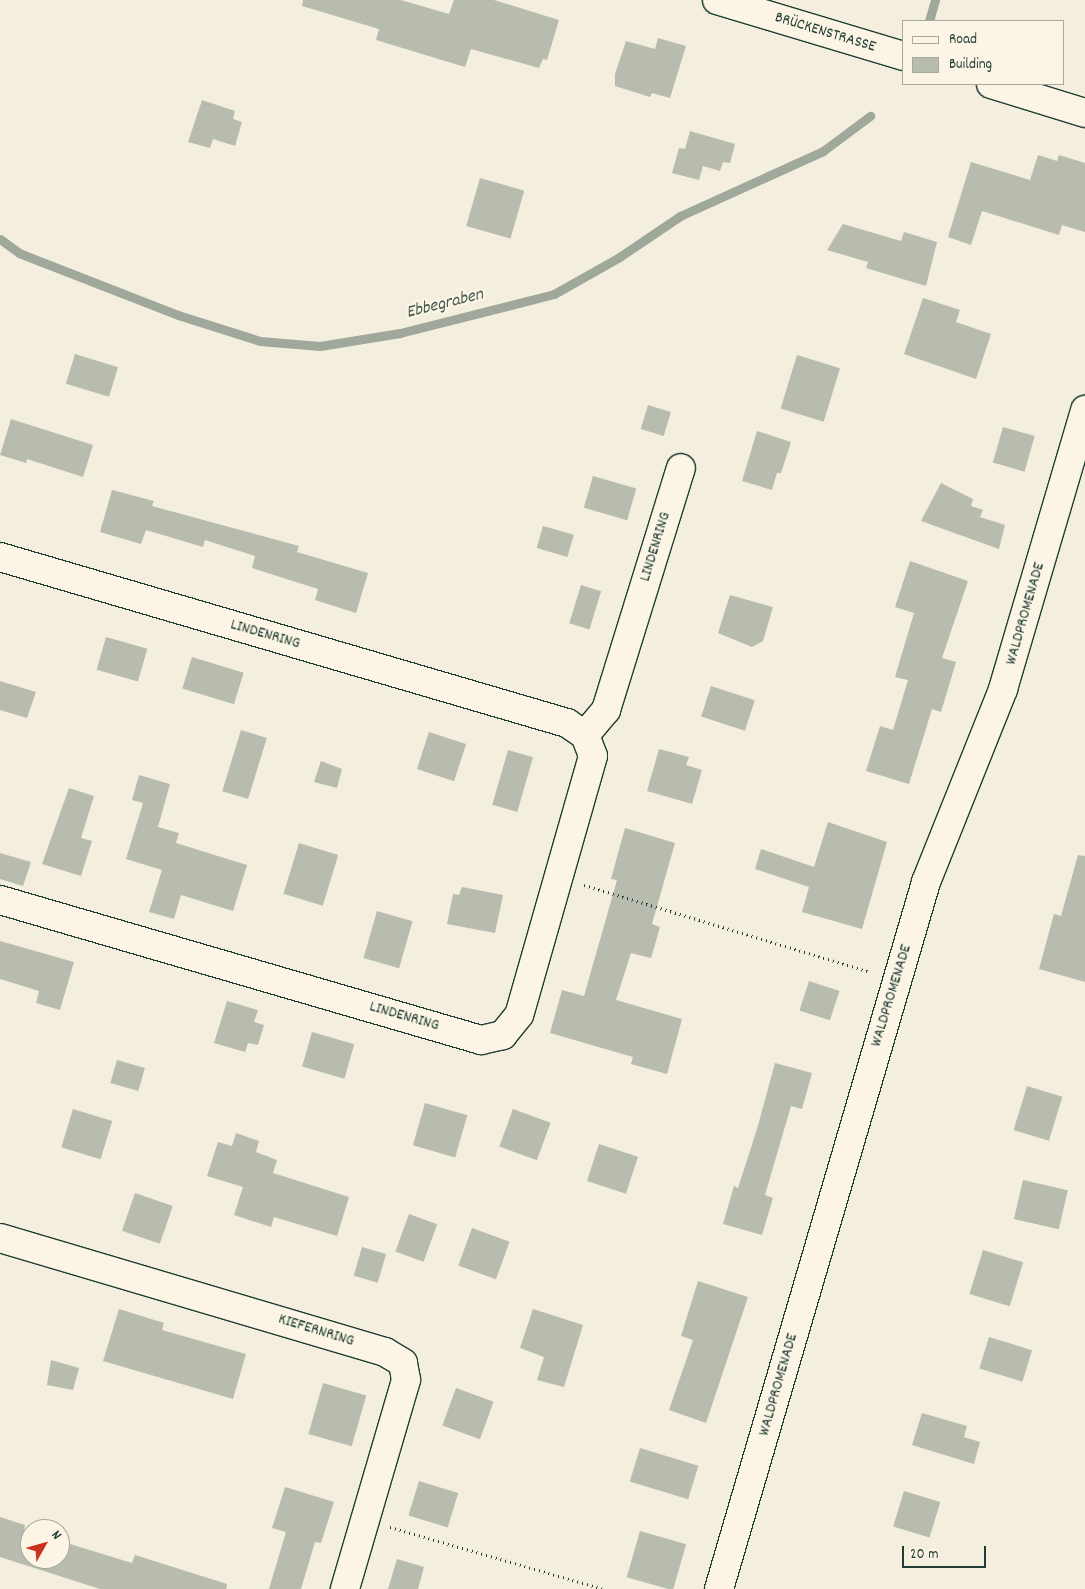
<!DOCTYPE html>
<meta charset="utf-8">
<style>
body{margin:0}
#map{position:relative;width:1085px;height:1589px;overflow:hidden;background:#f3eede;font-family:Dekko,sans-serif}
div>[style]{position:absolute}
.stream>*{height:9px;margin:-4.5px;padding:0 4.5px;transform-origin:4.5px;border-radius:4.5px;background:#a0a89b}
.building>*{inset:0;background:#b8bcae;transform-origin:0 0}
.path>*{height:3px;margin-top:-1.5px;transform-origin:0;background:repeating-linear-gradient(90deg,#1f3d34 0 1px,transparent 0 5px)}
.roads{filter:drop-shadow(1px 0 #1f3d34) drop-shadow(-1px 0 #1f3d34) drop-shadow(0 1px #1f3d34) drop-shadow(0 -1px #1f3d34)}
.minor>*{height:28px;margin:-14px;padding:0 14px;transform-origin:14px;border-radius:14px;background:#fcf5e5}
span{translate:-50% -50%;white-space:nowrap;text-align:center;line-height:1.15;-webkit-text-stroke:4.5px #fcf5e5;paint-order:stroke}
.street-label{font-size:16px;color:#1f3d34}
.water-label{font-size:18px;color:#465d53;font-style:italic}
.legend{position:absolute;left:902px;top:20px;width:162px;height:65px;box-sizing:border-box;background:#fcf5e5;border:1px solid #a4ab9e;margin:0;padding:6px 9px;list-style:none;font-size:15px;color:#1f3d34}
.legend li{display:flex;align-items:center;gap:10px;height:25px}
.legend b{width:25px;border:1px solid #a4ab9e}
.north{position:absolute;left:20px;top:1519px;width:50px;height:50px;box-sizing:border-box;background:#fcf5e5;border:1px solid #a4ab9e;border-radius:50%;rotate:52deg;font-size:14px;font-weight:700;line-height:20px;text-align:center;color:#1f3d34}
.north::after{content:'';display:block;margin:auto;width:18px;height:22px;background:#c8321e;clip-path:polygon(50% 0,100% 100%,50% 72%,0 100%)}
.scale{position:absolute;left:902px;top:1546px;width:84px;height:22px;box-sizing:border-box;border:2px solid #1f3d34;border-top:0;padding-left:6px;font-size:15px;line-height:18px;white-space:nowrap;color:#1f3d34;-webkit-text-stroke:4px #fcf5e5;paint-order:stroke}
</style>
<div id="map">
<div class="stream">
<div style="left:929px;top:21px;width:22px;rotate:-74deg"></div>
<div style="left:0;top:239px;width:24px;rotate:36deg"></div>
<div style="left:19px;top:253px;width:171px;rotate:21.3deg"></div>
<div style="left:178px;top:315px;width:86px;rotate:17.6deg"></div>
<div style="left:260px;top:341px;width:60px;rotate:4.8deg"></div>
<div style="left:320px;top:346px;width:81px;rotate:-9.2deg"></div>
<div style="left:400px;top:333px;width:159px;rotate:-14.2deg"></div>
<div style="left:554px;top:294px;width:73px;rotate:-29.4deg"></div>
<div style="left:618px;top:258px;width:75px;rotate:-34.1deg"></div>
<div style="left:680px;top:216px;width:157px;rotate:-24.4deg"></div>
<div style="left:823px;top:151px;width:59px;rotate:-36.7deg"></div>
</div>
<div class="building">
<div style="clip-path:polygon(303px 0,401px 0,449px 14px,454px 0,494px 0,559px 20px,547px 60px,543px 59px,539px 68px,471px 49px,465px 67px,376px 40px,379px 29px,302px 6px)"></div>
<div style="clip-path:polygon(658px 38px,686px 46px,670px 98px,652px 93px,650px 97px,615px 86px,615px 74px,626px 41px,655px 49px)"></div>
<div style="clip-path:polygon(202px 100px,235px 111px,233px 119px,242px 122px,235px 146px,213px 139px,210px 148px,188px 142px)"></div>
<div style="clip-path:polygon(690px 131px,735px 144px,730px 163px,723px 162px,720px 171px,703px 166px,699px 180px,672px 173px,679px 148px,685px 149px)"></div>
<div style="clip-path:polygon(1038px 155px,1057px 161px,1059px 155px,1085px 163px,1085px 232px,1062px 225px,1059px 235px,982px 211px,971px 245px,948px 237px,971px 162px,1030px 180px)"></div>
<div style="left:480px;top:178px;width:46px;height:50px;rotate:16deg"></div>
<div style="clip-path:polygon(843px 224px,901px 241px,904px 232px,937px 242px,926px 286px,866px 268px,868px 262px,827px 250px)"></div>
<div style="clip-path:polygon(923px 298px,960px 310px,956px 322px,991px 334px,976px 379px,904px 354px)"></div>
<div style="left:75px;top:354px;width:45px;height:31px;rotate:17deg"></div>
<div style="left:797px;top:355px;width:45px;height:56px;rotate:17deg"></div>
<div style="left:648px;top:405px;width:24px;height:25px;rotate:17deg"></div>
<div style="clip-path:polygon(11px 419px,93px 445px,83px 477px,27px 459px,26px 463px,0 455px)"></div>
<div style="left:1003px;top:427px;width:33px;height:37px;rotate:16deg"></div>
<div style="clip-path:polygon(757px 431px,791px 442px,781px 473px,777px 473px,772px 490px,742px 481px)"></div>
<div style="left:593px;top:476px;width:45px;height:33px;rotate:16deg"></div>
<div style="clip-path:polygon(941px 483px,973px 499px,971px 506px,983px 510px,980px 517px,1005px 525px,999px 549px,921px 521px)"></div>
<div style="clip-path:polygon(112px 490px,154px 501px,152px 506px,299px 546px,297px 552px,368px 573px,356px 613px,315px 600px,318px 589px,252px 568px,255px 556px,205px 540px,203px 547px,146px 530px,141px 544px,100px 532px)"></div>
<div style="left:543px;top:526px;width:32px;height:23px;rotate:16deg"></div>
<div style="clip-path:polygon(910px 561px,968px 581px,942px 658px,956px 662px,941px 712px,932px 709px,909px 784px,866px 771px,880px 726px,893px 730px,908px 680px,895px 677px,914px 613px,895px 607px)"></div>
<div style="left:581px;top:585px;width:21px;height:40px;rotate:17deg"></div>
<div style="clip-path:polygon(730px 595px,773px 607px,763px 641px,752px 647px,718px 633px)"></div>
<div style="left:106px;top:637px;width:43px;height:34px;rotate:16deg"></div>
<div style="left:192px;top:657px;width:54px;height:33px;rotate:17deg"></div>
<div style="clip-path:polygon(0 681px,36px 692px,27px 718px,0 710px)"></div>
<div style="left:711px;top:686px;width:46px;height:32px;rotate:18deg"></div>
<div style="left:241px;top:730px;width:27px;height:64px;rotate:17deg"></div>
<div style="left:429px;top:732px;width:39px;height:39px;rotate:18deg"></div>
<div style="clip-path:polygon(659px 749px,689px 757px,686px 765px,702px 770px,692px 804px,647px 791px)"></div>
<div style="left:508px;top:750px;width:26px;height:57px;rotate:16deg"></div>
<div style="clip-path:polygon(321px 761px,342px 769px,337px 788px,314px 782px)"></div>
<div style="clip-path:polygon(139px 775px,170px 784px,158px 827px,179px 833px,176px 843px,247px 865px,233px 911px,181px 895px,174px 919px,149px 912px,162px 870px,126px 859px,143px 803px,132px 800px)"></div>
<div style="clip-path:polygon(69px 788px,94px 796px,81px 838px,92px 841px,81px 876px,42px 864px)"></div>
<div style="clip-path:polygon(828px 822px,887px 842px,862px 929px,802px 912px,809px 887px,755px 869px,761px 849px,814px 867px)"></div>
<div style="clip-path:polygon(625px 828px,675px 843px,652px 924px,660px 927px,651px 958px,631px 953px,616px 1000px,682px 1019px,667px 1074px,631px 1064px,633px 1057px,550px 1033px,562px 990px,584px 996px,617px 880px,611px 879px)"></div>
<div style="left:299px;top:843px;width:41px;height:53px;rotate:17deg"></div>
<div style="clip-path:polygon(0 853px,31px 862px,23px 886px,0 879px)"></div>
<div style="clip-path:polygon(1078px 855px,1085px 856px,1085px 982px,1039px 969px,1054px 914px,1061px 916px)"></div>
<div style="clip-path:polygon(462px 887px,503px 895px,495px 933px,447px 924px,453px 894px,459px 895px)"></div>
<div style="left:377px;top:911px;width:37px;height:49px;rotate:16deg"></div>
<div style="clip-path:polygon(0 941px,74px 962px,60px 1010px,36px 1003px,39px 991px,0 979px)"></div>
<div style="left:809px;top:981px;width:32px;height:31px;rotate:18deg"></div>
<div style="clip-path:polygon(227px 1001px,258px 1010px,254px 1022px,264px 1025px,258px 1045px,248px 1043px,245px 1052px,214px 1043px)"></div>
<div style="left:312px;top:1032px;width:44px;height:36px;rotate:16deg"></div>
<div style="left:117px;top:1060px;width:29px;height:24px;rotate:16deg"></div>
<div style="clip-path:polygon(775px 1063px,812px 1073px,802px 1109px,791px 1106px,765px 1195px,773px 1198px,762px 1235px,723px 1224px,734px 1186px,738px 1188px,757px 1129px)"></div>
<div style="left:1027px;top:1086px;width:37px;height:46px;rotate:17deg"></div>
<div style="left:425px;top:1103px;width:44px;height:44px;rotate:16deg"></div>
<div style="left:73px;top:1109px;width:41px;height:40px;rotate:17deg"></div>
<div style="left:513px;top:1109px;width:40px;height:40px;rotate:20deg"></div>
<div style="clip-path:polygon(236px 1133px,259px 1141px,256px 1152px,277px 1160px,273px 1173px,349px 1197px,337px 1236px,274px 1217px,271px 1227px,234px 1215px,243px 1187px,207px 1176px,218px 1142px,232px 1146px)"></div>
<div style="left:599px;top:1144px;width:41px;height:39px;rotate:18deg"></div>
<div style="left:1023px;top:1180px;width:46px;height:40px;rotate:13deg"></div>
<div style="left:135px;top:1193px;width:40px;height:40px;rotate:19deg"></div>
<div style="left:409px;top:1214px;width:30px;height:40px;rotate:20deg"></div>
<div style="left:472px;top:1228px;width:40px;height:40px;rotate:20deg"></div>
<div style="left:362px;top:1247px;width:25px;height:30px;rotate:16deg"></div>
<div style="left:983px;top:1250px;width:42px;height:46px;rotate:17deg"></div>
<div style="clip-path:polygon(698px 1281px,748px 1297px,706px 1423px,669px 1410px,693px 1340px,681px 1336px)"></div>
<div style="clip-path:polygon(119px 1309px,164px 1323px,162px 1330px,246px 1354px,233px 1399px,103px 1361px)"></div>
<div style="clip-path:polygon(533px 1309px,583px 1325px,564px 1387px,537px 1380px,544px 1357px,520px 1348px)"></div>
<div style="left:989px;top:1337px;width:45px;height:33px;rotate:17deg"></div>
<div style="clip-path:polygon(51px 1360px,79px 1368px,73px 1390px,47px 1385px)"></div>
<div style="left:323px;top:1383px;width:45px;height:53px;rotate:16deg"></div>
<div style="left:456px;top:1388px;width:40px;height:40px;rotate:20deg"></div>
<div style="clip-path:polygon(922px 1413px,967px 1426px,964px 1437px,980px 1442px,974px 1464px,912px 1445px)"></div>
<div style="left:640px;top:1448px;width:61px;height:35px;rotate:17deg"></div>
<div style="left:419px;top:1481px;width:41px;height:36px;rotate:17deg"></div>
<div style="clip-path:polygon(285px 1487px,334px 1502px,321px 1543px,315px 1542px,301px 1589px,269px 1589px,286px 1532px,272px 1528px)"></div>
<div style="left:904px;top:1491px;width:38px;height:37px;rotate:17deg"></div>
<div style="clip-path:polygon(0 1517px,25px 1525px,24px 1530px,30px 1532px,30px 1559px,60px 1559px,60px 1541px,132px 1563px,135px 1555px,227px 1584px,226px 1589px,100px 1589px,0 1557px)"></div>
<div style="left:640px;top:1531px;width:48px;height:48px;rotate:16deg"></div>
<div style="clip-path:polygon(397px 1559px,424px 1567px,418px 1589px,388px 1589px)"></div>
</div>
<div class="path">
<div style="left:584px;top:885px;width:299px;rotate:16.9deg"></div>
<div style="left:390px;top:1527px;width:223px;rotate:16.2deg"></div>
</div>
<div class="roads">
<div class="minor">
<div style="left:717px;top:0;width:195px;rotate:16.7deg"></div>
<div style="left:991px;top:84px;width:98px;rotate:17.1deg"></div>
<div style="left:0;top:557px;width:591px;rotate:16.32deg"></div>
<div style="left:567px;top:723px;width:22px;rotate:34deg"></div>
<div style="left:585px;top:735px;width:22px;rotate:69deg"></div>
<div style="left:593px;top:756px;width:269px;rotate:105.9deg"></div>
<div style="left:519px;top:1015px;width:26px;rotate:129deg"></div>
<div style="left:503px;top:1035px;width:23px;rotate:167deg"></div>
<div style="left:481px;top:1040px;width:501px;rotate:-163.77deg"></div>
<div style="left:585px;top:735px;width:33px;rotate:-50deg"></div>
<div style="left:606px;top:710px;width:253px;rotate:-72.8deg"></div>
<div style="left:0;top:1238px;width:402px;rotate:16.5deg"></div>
<div style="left:385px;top:1352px;width:21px;rotate:31deg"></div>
<div style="left:403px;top:1363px;width:17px;rotate:80deg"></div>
<div style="left:406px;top:1380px;width:218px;rotate:106.3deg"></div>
<div style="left:719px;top:1589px;width:737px;rotate:-73.68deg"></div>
<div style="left:926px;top:882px;width:208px;rotate:-68.2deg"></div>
<div style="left:1003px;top:689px;width:291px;rotate:-73.6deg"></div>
</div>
</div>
<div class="street-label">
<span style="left:825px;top:33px;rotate:17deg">BRÜCKENSTRASSE</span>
<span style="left:656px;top:547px;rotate:-73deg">LINDENRING</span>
<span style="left:1026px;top:614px;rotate:-74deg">WALDPROMENADE</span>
<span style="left:265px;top:635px;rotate:16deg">LINDENRING</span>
<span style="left:892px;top:996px;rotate:-73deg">WALDPROMENADE</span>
<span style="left:404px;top:1017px;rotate:16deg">LINDENRING</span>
<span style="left:316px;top:1331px;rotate:17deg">KIEFERNRING</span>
<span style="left:779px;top:1385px;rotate:-74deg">WALDPROMENADE</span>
</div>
<div class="water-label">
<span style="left:445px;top:305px;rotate:-14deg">Ebbegraben</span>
</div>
<ul class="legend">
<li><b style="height:6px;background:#fcf5e5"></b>Road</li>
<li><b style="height:14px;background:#b8bcae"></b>Building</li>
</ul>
<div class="north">N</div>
<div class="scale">20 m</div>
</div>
